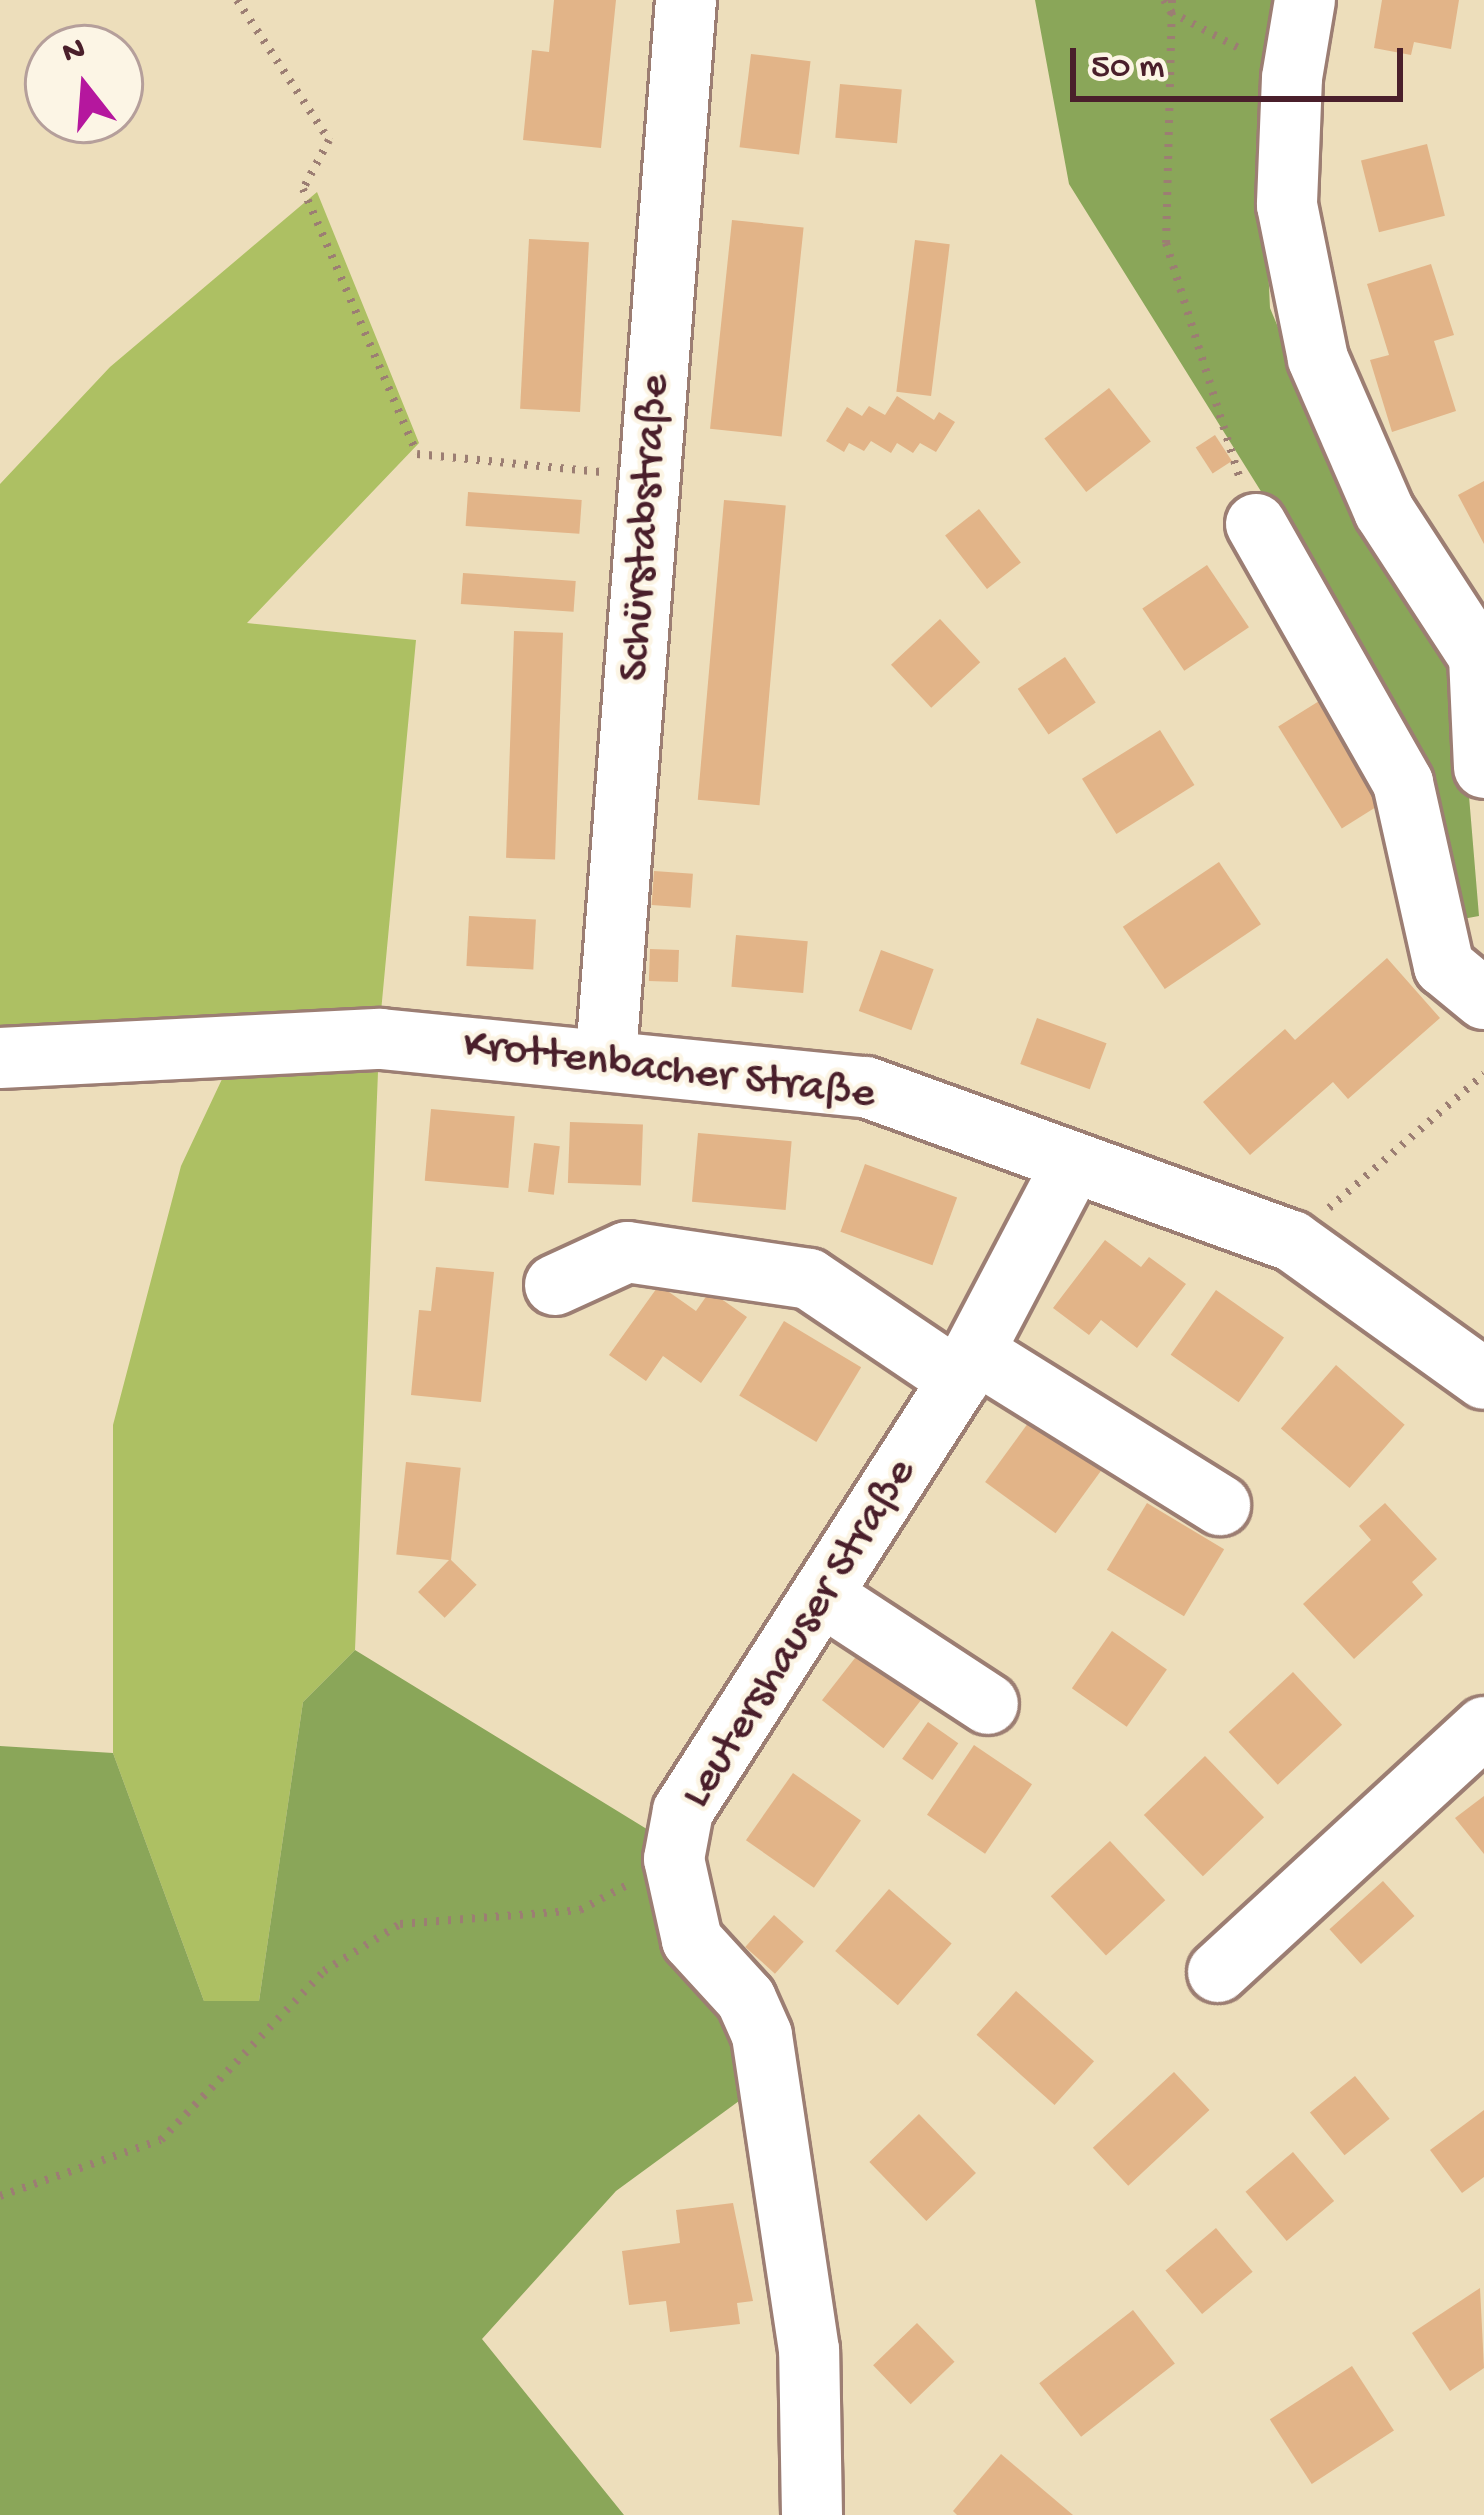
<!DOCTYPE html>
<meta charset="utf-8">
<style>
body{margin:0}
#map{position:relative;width:1484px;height:2515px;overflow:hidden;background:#eddebb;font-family:"Gochi Hand",sans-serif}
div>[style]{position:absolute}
.green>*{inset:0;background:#adc063}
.forest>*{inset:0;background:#8aa659}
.building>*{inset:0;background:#e2b488;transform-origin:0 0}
.path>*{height:8px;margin-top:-4px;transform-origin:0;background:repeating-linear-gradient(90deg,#9c7e73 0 3px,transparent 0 12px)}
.roads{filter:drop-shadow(3px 0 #9c7e73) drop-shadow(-3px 0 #9c7e73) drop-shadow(0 3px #9c7e73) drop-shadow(0 -3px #9c7e73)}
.minor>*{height:60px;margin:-30px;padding:0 30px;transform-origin:30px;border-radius:30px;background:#fff}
span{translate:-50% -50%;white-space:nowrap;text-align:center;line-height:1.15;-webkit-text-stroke:9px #fcf5e5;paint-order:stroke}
.street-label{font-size:45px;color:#4a1f2b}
.north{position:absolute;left:24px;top:24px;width:120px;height:120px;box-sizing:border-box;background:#fcf5e5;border:3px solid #b59f9b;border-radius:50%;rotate:343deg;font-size:33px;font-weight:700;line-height:48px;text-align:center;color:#4a1f2b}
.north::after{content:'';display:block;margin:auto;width:42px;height:54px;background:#b5179e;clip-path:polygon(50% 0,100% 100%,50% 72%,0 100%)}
.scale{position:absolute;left:1070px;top:48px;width:333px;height:54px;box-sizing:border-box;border:6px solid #4a1f2b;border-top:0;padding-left:15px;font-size:36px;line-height:42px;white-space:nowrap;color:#4a1f2b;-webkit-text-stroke:9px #fcf5e5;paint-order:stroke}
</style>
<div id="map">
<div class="green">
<div style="clip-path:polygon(317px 192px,419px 443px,247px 623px,416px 640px,379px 1033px,0 1043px,0 484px,110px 367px)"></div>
<div style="clip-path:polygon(378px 1072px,355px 1650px,303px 1702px,259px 2001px,204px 2001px,113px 1753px,113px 1425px,181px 1166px,223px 1077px)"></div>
</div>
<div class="forest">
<div style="clip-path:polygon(1035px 0,1281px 0,1261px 115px,1270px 308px,1353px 507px,1458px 664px,1479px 916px,1457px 920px,1437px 823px,1397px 709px,1069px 184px)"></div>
<div style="clip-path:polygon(355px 1650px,650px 1831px,748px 2026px,754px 2090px,616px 2191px,482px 2339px,624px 2515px,0 2515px,0 1746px,113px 1753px,204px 2001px,259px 2001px,303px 1702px)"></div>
</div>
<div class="building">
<div style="clip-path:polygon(554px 0,616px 0,601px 148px,523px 140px,532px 50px,549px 52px)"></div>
<div style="clip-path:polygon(1382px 0,1459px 0,1451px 49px,1414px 42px,1411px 55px,1374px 48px)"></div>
<div style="left:751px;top:54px;width:60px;height:94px;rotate:7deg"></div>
<div style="left:840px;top:84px;width:62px;height:54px;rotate:5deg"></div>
<div style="left:1427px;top:144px;width:74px;height:68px;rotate:76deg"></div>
<div style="left:732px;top:220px;width:72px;height:210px;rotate:6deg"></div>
<div style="left:529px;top:239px;width:60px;height:170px;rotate:3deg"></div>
<div style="left:915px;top:240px;width:35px;height:153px;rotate:7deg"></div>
<div style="clip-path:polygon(1431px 264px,1454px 335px,1434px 341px,1456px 411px,1392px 432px,1370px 360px,1389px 355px,1367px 284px)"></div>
<div style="left:1109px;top:388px;width:68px;height:82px;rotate:52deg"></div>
<div style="clip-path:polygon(897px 396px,934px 420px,939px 412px,955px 422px,936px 452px,920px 443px,913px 453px,897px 443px,891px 453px,871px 441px,864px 451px,849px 443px,844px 452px,826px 441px,847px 407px,862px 416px,869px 406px,885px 415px)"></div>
<div style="left:1215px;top:435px;width:31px;height:23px;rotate:57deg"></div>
<div style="clip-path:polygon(1484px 481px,1484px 544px,1458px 495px)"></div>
<div style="left:468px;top:492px;width:114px;height:34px;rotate:4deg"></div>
<div style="left:724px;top:500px;width:62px;height:301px;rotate:5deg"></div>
<div style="left:979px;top:509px;width:68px;height:43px;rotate:52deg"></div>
<div style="left:1207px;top:565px;width:75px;height:78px;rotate:56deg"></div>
<div style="left:463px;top:573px;width:113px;height:31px;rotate:4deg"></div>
<div style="left:940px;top:619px;width:59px;height:67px;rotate:47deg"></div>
<div style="left:514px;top:631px;width:49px;height:227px;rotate:2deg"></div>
<div style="left:1065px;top:657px;width:55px;height:57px;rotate:56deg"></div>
<div style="left:1324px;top:698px;width:120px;height:54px;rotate:58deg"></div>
<div style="left:1160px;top:730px;width:65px;height:92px;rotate:58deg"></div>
<div style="left:1219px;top:862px;width:75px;height:116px;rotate:56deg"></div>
<div style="left:654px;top:871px;width:39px;height:34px;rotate:4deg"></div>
<div style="left:469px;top:916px;width:67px;height:50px;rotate:3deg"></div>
<div style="left:736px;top:935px;width:72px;height:52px;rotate:5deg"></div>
<div style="left:650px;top:949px;width:29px;height:32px;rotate:2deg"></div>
<div style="left:881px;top:950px;width:56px;height:65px;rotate:20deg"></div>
<div style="clip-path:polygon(1387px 958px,1440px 1018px,1348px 1099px,1333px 1082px,1250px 1155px,1203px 1102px,1285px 1029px,1295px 1040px)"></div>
<div style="left:1037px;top:1018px;width:74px;height:49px;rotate:20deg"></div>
<div style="left:431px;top:1109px;width:84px;height:72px;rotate:5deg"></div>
<div style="left:570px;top:1122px;width:73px;height:61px;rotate:2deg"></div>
<div style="left:698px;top:1133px;width:94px;height:69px;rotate:5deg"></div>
<div style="left:534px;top:1143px;width:26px;height:49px;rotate:7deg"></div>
<div style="left:865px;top:1164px;width:98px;height:72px;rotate:20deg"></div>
<div style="clip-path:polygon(1105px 1240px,1141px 1267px,1149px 1257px,1186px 1284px,1137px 1348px,1101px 1320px,1089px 1335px,1053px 1308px)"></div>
<div style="clip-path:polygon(436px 1267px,494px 1272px,481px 1402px,411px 1395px,419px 1310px,431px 1311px)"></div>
<div style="clip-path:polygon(659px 1285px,696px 1311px,710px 1291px,747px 1317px,701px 1383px,663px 1356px,646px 1381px,609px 1355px)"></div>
<div style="left:1216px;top:1290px;width:83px;height:79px;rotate:35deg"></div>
<div style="left:784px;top:1321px;width:90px;height:87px;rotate:31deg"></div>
<div style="left:1336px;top:1365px;width:91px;height:84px;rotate:41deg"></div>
<div style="left:1031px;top:1419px;width:87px;height:78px;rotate:36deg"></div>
<div style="left:406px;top:1462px;width:55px;height:93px;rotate:6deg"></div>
<div style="left:1147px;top:1503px;width:90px;height:78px;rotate:31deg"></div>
<div style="clip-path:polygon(1385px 1503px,1437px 1559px,1412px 1582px,1423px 1595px,1354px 1659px,1303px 1604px,1371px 1540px,1359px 1526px)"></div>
<div style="left:450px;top:1559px;width:37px;height:46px;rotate:44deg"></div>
<div style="left:1112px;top:1631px;width:67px;height:70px;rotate:35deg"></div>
<div style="left:862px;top:1649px;width:78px;height:65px;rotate:38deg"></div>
<div style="left:1293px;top:1672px;width:72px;height:88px;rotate:47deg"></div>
<div style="left:928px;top:1722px;width:37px;height:45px;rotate:35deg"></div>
<div style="left:974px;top:1745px;width:70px;height:84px;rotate:34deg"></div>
<div style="left:1205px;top:1756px;width:85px;height:85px;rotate:46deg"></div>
<div style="left:793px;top:1773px;width:83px;height:82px;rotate:35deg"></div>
<div style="clip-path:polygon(1484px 1796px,1484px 1854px,1455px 1818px)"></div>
<div style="left:1110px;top:1841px;width:81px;height:81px;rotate:47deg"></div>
<div style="left:1383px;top:1881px;width:47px;height:72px;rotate:48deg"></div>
<div style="left:889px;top:1889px;width:83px;height:82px;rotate:41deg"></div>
<div style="left:774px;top:1915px;width:40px;height:43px;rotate:42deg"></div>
<div style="left:1016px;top:1991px;width:105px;height:59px;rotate:42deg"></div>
<div style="left:1174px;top:2072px;width:52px;height:111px;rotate:47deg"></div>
<div style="left:1355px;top:2076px;width:55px;height:58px;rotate:51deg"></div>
<div style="clip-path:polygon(1484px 2110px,1484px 2177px,1462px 2193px,1430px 2150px)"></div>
<div style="left:919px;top:2114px;width:82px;height:69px;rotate:46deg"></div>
<div style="left:1293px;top:2152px;width:64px;height:62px;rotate:50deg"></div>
<div style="clip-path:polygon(733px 2203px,753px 2301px,737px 2303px,740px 2324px,670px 2332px,666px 2301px,629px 2305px,622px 2251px,680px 2243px,676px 2210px)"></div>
<div style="left:1216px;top:2228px;width:57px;height:66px;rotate:50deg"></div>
<div style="clip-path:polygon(1480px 2288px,1484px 2368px,1450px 2391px,1412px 2333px)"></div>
<div style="left:1133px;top:2310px;width:68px;height:119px;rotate:52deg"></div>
<div style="left:917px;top:2323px;width:54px;height:61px;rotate:46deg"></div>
<div style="left:1352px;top:2366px;width:77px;height:98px;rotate:57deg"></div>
<div style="clip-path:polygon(1001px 2454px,1073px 2515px,957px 2515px,953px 2511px)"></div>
</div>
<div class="path">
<div style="left:237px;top:0;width:168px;rotate:56.7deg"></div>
<div style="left:329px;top:140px;width:55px;rotate:118deg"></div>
<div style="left:303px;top:189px;width:288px;rotate:66.7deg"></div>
<div style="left:417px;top:454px;width:185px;rotate:5.6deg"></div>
<div style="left:1164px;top:0;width:14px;rotate:60deg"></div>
<div style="left:1171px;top:12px;width:83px;rotate:28.1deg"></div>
<div style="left:1172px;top:0;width:243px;rotate:91.4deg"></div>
<div style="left:1166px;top:243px;width:247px;rotate:72.6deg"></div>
<div style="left:1329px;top:1208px;width:205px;rotate:-40.8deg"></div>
<div style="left:0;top:2196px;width:170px;rotate:-19.2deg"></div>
<div style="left:161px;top:2140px;width:235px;rotate:-46deg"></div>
<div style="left:324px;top:1971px;width:89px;rotate:-31.7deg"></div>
<div style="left:400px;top:1924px;width:181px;rotate:-4.4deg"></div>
<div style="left:580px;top:1910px;width:55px;rotate:-28deg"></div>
</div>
<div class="roads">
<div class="minor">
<div style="left:1305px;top:0;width:79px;rotate:99.5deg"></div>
<div style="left:1292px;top:78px;width:127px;rotate:92.3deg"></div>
<div style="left:1287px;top:205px;width:157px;rotate:78.6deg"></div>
<div style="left:1318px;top:359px;width:166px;rotate:66.5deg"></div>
<div style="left:1384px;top:511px;width:174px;rotate:56.9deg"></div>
<div style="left:1479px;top:657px;width:111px;rotate:87.4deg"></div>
<div style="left:1256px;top:524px;width:298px;rotate:60.4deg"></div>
<div style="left:1403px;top:783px;width:188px;rotate:77.4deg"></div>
<div style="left:1444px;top:966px;width:52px;rotate:39.5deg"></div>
<div style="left:606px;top:1056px;width:1059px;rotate:-85.67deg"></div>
<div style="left:0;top:1058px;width:381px;rotate:-2.9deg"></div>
<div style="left:381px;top:1039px;width:487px;rotate:5.7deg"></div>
<div style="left:866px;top:1087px;width:453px;rotate:19.9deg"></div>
<div style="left:1292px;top:1241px;width:236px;rotate:35.7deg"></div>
<div style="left:555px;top:1285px;width:79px;rotate:-24.6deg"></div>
<div style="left:627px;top:1252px;width:184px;rotate:8.4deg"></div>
<div style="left:809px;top:1279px;width:181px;rotate:34deg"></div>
<div style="left:974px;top:1352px;width:290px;rotate:31.9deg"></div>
<div style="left:823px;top:1596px;width:197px;rotate:33.2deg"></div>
<div style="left:1218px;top:1972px;width:362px;rotate:-42.6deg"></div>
<div style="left:812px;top:2515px;width:165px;rotate:-91deg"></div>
<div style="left:809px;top:2350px;width:318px;rotate:-98.5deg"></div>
<div style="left:762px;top:2035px;width:39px;rotate:-114deg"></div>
<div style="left:746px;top:1999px;width:80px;rotate:-132.5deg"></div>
<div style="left:692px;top:1940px;width:83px;rotate:-102.5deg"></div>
<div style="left:674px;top:1859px;width:49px;rotate:-79.4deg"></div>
<div style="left:683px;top:1811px;width:512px;rotate:-57.37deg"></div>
<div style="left:959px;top:1380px;width:245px;rotate:-62.3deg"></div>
</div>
</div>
<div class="street-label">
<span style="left:646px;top:528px;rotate:-86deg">Schürstabstraße</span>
<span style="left:669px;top:1071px;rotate:7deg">Krottenbacher Straße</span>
<span style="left:800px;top:1634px;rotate:-58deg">Leutershauser Straße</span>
</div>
<div class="north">N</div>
<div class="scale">50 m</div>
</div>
